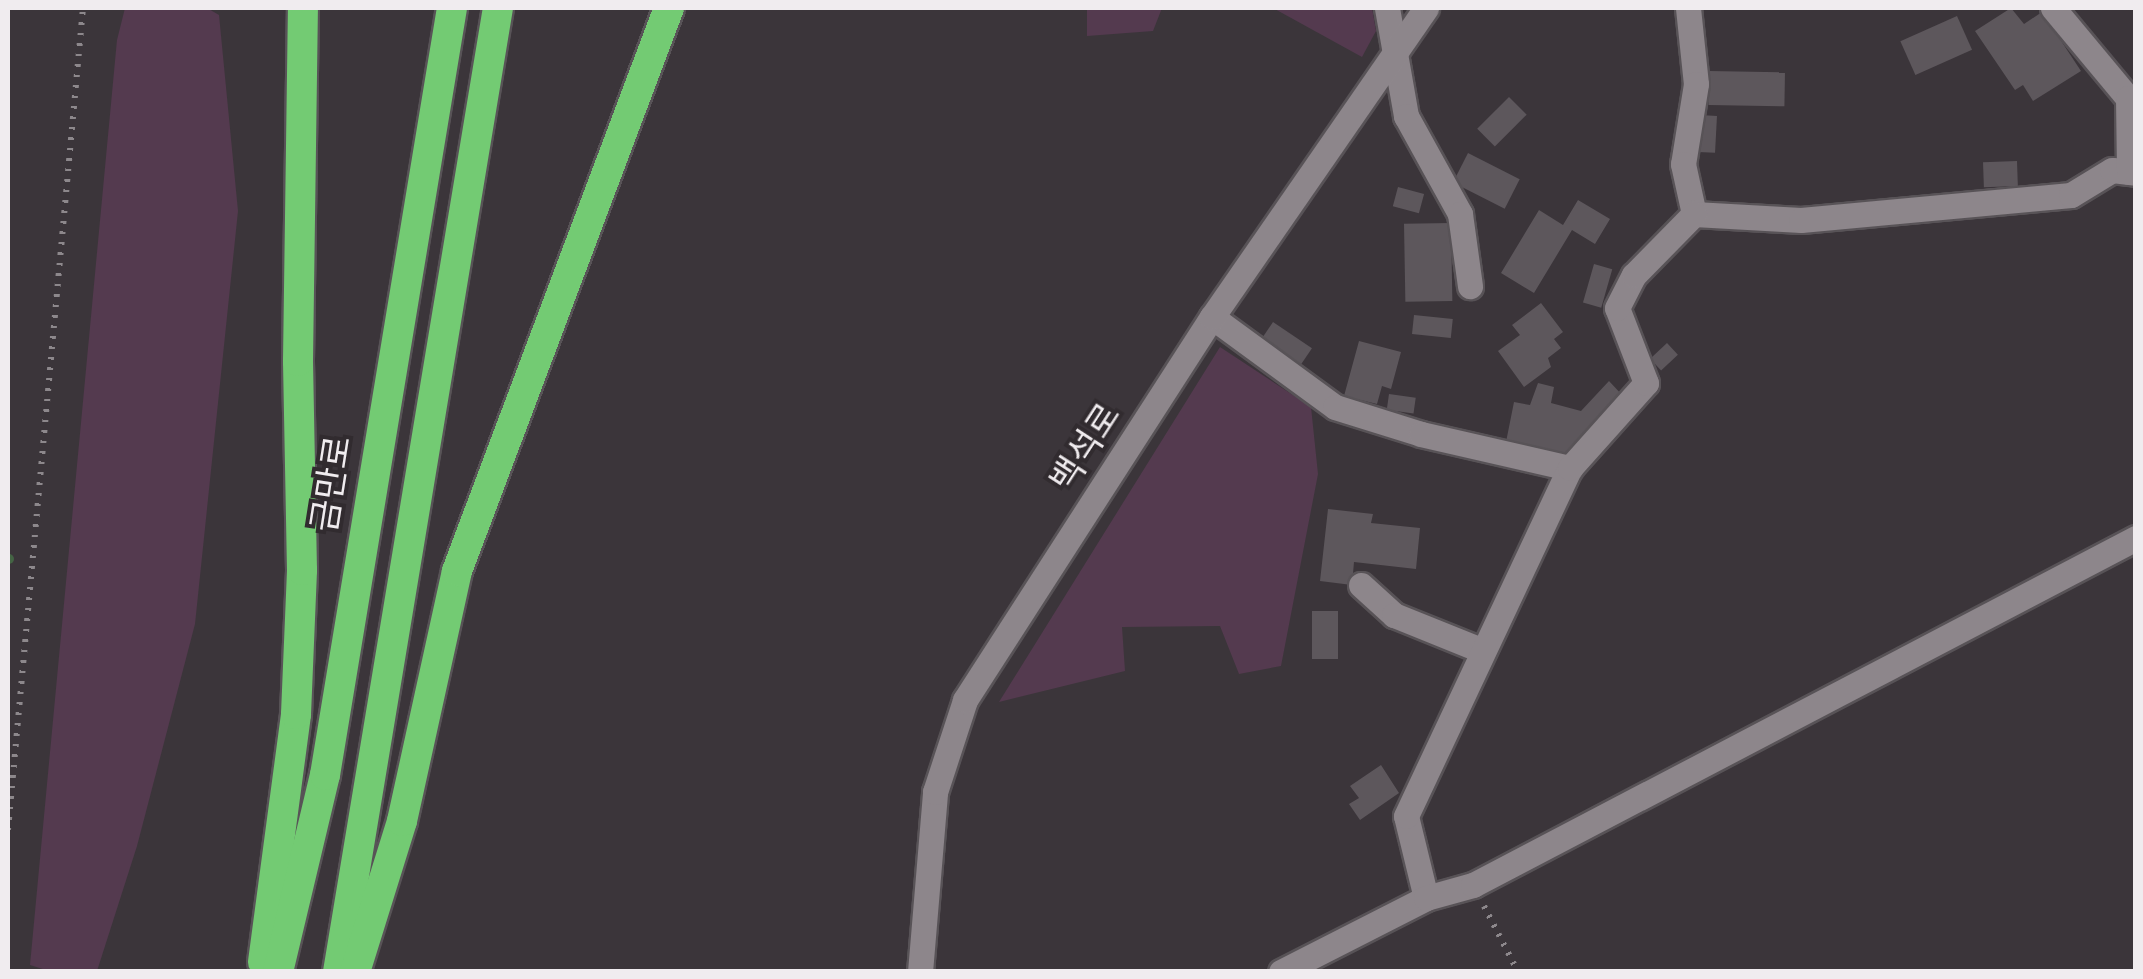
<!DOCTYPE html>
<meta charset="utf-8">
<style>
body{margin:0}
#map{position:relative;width:2143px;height:979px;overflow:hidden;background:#3b353a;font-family:"Roboto Condensed","Noto Sans KR",sans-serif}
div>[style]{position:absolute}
.green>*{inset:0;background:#543a4f}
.stream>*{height:10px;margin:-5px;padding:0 5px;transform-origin:5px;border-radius:5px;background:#446444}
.building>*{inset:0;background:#5d575c;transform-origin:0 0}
.path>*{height:6px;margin-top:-3px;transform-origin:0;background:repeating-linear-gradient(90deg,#8d888c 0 2.5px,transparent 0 10.5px)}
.roads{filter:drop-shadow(2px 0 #585357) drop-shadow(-2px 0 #585357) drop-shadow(0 2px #585357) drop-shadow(0 -2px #585357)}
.minor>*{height:25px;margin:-12.5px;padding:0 12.5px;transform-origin:12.5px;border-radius:12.5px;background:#8d868b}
.highway>*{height:30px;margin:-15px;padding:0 15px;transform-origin:15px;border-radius:15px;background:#73cb73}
span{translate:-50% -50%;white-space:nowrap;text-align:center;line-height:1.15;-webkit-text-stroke:8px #312b2f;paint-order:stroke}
.street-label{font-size:35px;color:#f0ecef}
.frame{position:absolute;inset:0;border:10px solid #f0ecef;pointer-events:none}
</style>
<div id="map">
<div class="green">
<div style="clip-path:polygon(125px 8px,207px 8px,219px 15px,238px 211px,195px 624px,137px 846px,97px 971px,49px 971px,30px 965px,117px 40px)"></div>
<div style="clip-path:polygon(1087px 8px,1162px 8px,1153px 31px,1087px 36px)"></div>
<div style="clip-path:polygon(1273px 8px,1372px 8px,1376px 31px,1362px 57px)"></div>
<div style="clip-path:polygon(1220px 347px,1311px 407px,1318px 474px,1281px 666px,1239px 674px,1220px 626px,1122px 627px,1125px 671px,999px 702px)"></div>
</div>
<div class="stream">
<div style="left:8px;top:559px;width:1px"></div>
</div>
<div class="building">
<div style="clip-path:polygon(2011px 8px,2024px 24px,2042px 12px,2081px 71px,2033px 101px,2023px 85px,2015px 90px,1975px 31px)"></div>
<div style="left:1957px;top:16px;width:37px;height:62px;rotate:66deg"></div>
<div style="left:1709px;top:71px;width:76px;height:34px;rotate:1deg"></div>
<div style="left:1509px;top:97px;width:25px;height:45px;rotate:45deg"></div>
<div style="left:1700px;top:115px;width:17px;height:37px;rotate:3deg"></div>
<div style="left:1468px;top:153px;width:58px;height:33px;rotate:27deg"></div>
<div style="left:2017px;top:161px;width:25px;height:34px;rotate:88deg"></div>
<div style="left:1398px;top:187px;width:27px;height:20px;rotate:15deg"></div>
<div style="clip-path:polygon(1578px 200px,1610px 219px,1595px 244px,1572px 230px,1534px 293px,1501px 273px,1539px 210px,1563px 225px)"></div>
<div style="left:1451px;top:223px;width:78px;height:47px;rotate:89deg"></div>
<div style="left:1594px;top:264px;width:19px;height:40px;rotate:16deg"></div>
<div style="clip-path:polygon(1541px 303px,1563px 332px,1554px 339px,1561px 348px,1548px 358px,1551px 367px,1524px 387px,1498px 351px,1520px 335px,1512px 325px)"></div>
<div style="left:1414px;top:315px;width:39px;height:19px;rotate:6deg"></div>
<div style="left:1273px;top:322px;width:47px;height:20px;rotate:34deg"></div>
<div style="clip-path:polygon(1359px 341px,1401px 352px,1391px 389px,1382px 386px,1377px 404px,1344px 396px)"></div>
<div style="left:1667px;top:343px;width:16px;height:23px;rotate:47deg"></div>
<div style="clip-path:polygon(1609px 381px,1623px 396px,1566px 457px,1506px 442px,1514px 402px,1530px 405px,1538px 383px,1554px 387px,1551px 403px,1581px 411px)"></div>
<div style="left:1389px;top:394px;width:27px;height:16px;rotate:8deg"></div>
<div style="clip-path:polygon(1328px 509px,1373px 514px,1371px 523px,1420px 528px,1416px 569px,1354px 562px,1352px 585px,1320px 581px)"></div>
<div style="left:1312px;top:611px;width:26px;height:48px"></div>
<div style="clip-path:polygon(1381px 765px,1399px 793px,1360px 820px,1349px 804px,1359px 798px,1350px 786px)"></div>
</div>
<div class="path">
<div style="left:8px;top:830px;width:825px;rotate:-84.79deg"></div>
<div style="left:1484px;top:906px;width:74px;rotate:62.7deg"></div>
</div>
<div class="roads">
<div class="minor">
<div style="left:1387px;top:8px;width:110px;rotate:80deg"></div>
<div style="left:1406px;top:116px;width:112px;rotate:61.1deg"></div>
<div style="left:1460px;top:214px;width:73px;rotate:82.1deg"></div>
<div style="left:1688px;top:8px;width:76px;rotate:84deg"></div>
<div style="left:1696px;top:84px;width:81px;rotate:99.2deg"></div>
<div style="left:1683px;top:164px;width:51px;rotate:77.6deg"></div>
<div style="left:1694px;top:214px;width:107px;rotate:3.2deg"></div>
<div style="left:1801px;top:220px;width:271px;rotate:-5.3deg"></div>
<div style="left:2071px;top:195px;width:48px;rotate:-31.4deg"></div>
<div style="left:2112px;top:170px;width:24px;rotate:7deg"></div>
<div style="left:2053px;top:8px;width:117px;rotate:50.2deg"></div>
<div style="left:2128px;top:98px;width:74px;rotate:89.2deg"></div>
<div style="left:1212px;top:317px;width:152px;rotate:36.2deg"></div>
<div style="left:1335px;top:407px;width:90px;rotate:17.4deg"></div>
<div style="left:1421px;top:434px;width:153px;rotate:12.9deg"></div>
<div style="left:1361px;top:585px;width:45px;rotate:42.3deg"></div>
<div style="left:1394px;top:615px;width:96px;rotate:22deg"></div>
<div style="left:1426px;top:898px;width:84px;rotate:-103.7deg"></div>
<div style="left:1406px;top:816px;width:385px;rotate:-64.8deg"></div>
<div style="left:1570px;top:468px;width:114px;rotate:-48.2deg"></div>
<div style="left:1646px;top:383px;width:80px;rotate:-111.1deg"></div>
<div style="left:1617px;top:308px;width:37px;rotate:-63deg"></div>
<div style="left:1634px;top:275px;width:86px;rotate:-45.5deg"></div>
<div style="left:920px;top:972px;width:181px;rotate:-85.2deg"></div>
<div style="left:935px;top:792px;width:97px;rotate:-71.9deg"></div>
<div style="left:965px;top:700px;width:456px;rotate:-57.2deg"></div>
<div style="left:1212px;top:317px;width:376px;rotate:-55.3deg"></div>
<div style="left:1281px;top:972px;width:163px;rotate:-27deg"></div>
<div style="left:1426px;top:898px;width:49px;rotate:-15.5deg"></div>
<div style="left:1473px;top:885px;width:748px;rotate:-27.63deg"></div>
</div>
<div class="highway">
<div style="left:263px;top:962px;width:250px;rotate:-82.4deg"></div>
<div style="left:296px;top:714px;width:144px;rotate:-87.6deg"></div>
<div style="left:302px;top:570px;width:209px;rotate:-91.1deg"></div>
<div style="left:298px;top:361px;width:353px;rotate:-89.2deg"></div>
<div style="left:278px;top:972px;width:203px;rotate:-76.6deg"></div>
<div style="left:325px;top:775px;width:777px;rotate:-80.6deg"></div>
<div style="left:338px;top:972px;width:977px;rotate:-80.58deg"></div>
<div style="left:355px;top:972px;width:158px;rotate:-72.7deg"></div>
<div style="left:402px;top:821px;width:256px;rotate:-77.6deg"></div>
<div style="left:457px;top:571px;width:602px;rotate:-69.37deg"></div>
</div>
</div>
<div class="street-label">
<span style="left:1086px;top:448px;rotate:-57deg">백석로</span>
<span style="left:332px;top:484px;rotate:-81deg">금만로</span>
</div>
<div class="frame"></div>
</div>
